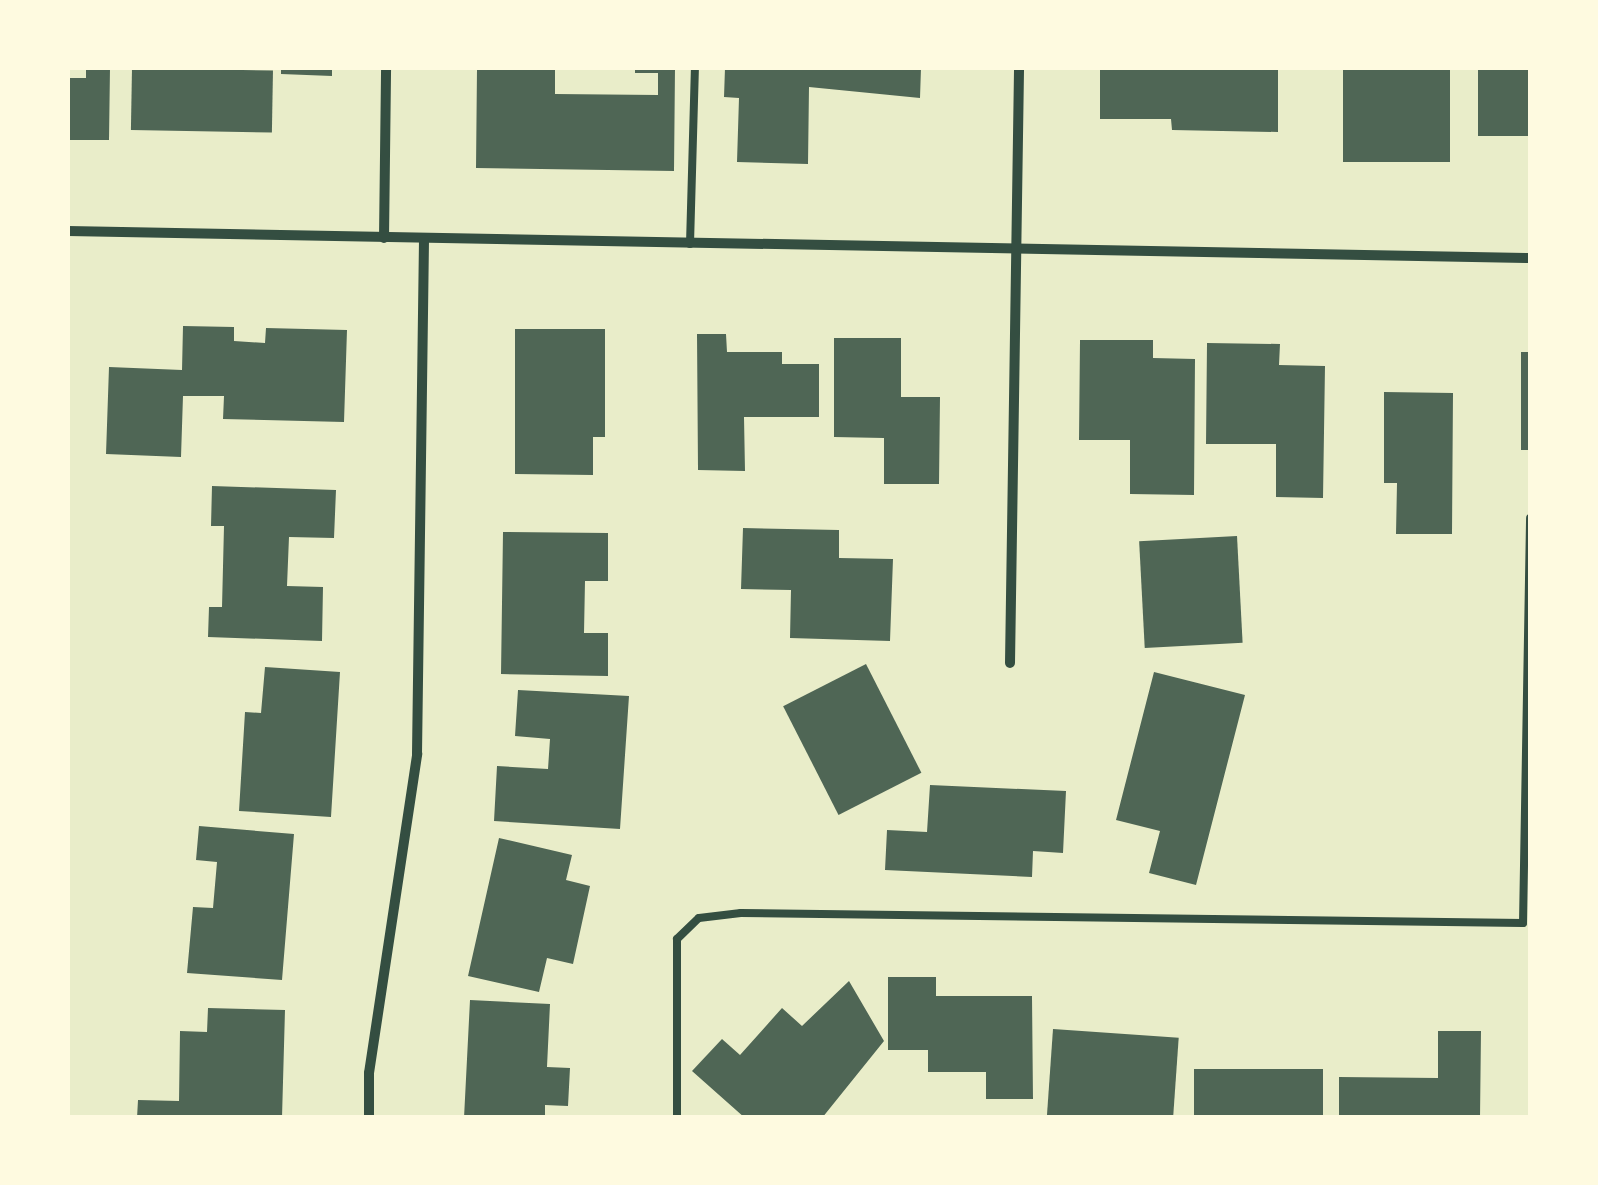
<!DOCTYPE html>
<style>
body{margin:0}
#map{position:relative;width:1598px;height:1185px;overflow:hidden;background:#e9edc9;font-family:Rubik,sans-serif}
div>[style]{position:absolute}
.building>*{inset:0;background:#4f6655;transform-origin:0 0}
.service>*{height:8px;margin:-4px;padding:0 4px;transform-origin:4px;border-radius:4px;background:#344e41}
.minor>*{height:10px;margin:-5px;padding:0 5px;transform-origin:5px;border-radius:5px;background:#344e41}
span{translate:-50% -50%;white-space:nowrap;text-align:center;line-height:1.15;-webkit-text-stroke:10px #fefae0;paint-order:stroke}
.frame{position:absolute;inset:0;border:70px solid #fefae0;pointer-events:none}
</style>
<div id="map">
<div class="building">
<div style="clip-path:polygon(86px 68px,110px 68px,109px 140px,68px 140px,68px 78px,86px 78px)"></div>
<div style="left:132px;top:68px;width:141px;height:62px;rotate:1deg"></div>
<div style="clip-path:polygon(281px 68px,332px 68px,332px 76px,281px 74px)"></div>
<div style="clip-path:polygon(477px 68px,555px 68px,555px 94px,658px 95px,658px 73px,635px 73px,635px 68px,675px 68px,674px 171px,476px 168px)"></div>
<div style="clip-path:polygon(725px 68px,921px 68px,920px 98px,809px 87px,808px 164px,737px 162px,739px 98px,724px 97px)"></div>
<div style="clip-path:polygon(1100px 68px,1278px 68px,1278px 132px,1172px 130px,1171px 119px,1100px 119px)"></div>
<div style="left:1343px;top:68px;width:107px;height:94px"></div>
<div style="left:1478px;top:68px;width:52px;height:68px"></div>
<div style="clip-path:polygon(183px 326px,234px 327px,234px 341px,265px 343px,266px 328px,347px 330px,344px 422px,223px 419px,224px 396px,183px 396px,181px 457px,106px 454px,109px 367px,182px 370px)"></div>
<div style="clip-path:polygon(515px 329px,605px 329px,605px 437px,593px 437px,593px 475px,515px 474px)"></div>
<div style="clip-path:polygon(697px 334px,726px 334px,727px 352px,782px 352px,782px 364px,819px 364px,819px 417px,744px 417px,745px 471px,698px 470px)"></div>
<div style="clip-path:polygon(834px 338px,901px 338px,901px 397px,940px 397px,939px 484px,884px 484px,884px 438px,834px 437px)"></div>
<div style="clip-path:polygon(1080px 340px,1153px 340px,1153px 358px,1195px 359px,1194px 495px,1130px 494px,1130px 440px,1079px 440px)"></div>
<div style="clip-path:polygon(1207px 343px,1280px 344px,1279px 365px,1325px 366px,1323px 498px,1276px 497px,1276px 444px,1206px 444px)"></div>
<div style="left:1521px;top:352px;width:9px;height:98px"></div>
<div style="clip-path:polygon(1384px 392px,1453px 393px,1452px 534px,1396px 534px,1397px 483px,1384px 483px)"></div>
<div style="clip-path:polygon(212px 486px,336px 490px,334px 538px,289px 537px,287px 586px,323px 587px,322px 641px,208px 637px,209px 607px,222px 607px,224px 526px,211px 526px)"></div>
<div style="clip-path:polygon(743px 528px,839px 530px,839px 558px,893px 559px,890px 641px,790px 638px,791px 590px,741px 589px)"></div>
<div style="clip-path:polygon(503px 532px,608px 533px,608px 581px,585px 581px,584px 633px,608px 633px,608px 676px,501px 674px)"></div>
<div style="left:1237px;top:536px;width:107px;height:98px;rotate:87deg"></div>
<div style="left:866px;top:664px;width:122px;height:93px;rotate:63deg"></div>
<div style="clip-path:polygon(265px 667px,340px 672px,331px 817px,239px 811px,245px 712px,261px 713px)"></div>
<div style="clip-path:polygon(1154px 672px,1245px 695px,1196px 885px,1149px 873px,1160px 831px,1116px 820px)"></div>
<div style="clip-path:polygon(518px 690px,629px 696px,620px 829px,494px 821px,497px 766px,548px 769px,550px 739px,515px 736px)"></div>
<div style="clip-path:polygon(930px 785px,1066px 791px,1063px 853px,1033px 851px,1032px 877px,885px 870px,887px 830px,927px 832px)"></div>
<div style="clip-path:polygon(199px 826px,294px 834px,282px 980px,187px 973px,193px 907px,213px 908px,217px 862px,196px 860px)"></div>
<div style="clip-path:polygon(499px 838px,572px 855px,566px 880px,590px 886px,573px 964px,547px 958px,539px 992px,468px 976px)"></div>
<div style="clip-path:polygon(888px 977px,936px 977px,936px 996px,1032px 996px,1033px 1099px,986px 1099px,986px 1072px,928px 1072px,928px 1050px,888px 1050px)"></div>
<div style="clip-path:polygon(849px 981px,884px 1041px,822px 1118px,745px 1118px,692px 1071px,722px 1039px,740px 1055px,782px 1008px,802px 1026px)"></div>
<div style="clip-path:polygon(470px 1000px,550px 1004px,547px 1067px,570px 1068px,568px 1106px,545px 1105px,545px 1118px,464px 1118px)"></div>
<div style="clip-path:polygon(208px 1008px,285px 1010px,282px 1118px,137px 1118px,138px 1100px,179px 1101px,180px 1031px,207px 1032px)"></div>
<div style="left:1053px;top:1029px;width:126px;height:89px;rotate:4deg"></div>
<div style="clip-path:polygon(1438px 1031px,1481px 1031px,1480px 1118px,1339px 1118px,1339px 1077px,1438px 1078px)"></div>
<div style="left:1194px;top:1069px;width:129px;height:49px"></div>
</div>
<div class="service">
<div style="left:690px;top:244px;width:176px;rotate:-88.4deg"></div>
<div style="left:677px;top:1118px;width:179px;rotate:-90deg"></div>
<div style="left:677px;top:939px;width:30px;rotate:-44deg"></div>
<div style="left:699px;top:918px;width:42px;rotate:-6.8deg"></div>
<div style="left:741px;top:913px;width:782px;rotate:0.73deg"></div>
<div style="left:1523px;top:923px;width:405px;rotate:-89deg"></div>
</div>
<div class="minor">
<div style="left:68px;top:231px;width:1462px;rotate:1.06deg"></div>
<div style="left:384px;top:238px;width:170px;rotate:-89.3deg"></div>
<div style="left:1010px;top:663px;width:595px;rotate:-89.13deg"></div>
<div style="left:369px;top:1118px;width:45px;rotate:-90deg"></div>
<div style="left:369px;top:1073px;width:323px;rotate:-81.4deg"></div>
<div style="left:417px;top:754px;width:514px;rotate:-89.22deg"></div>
</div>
<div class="frame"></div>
</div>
